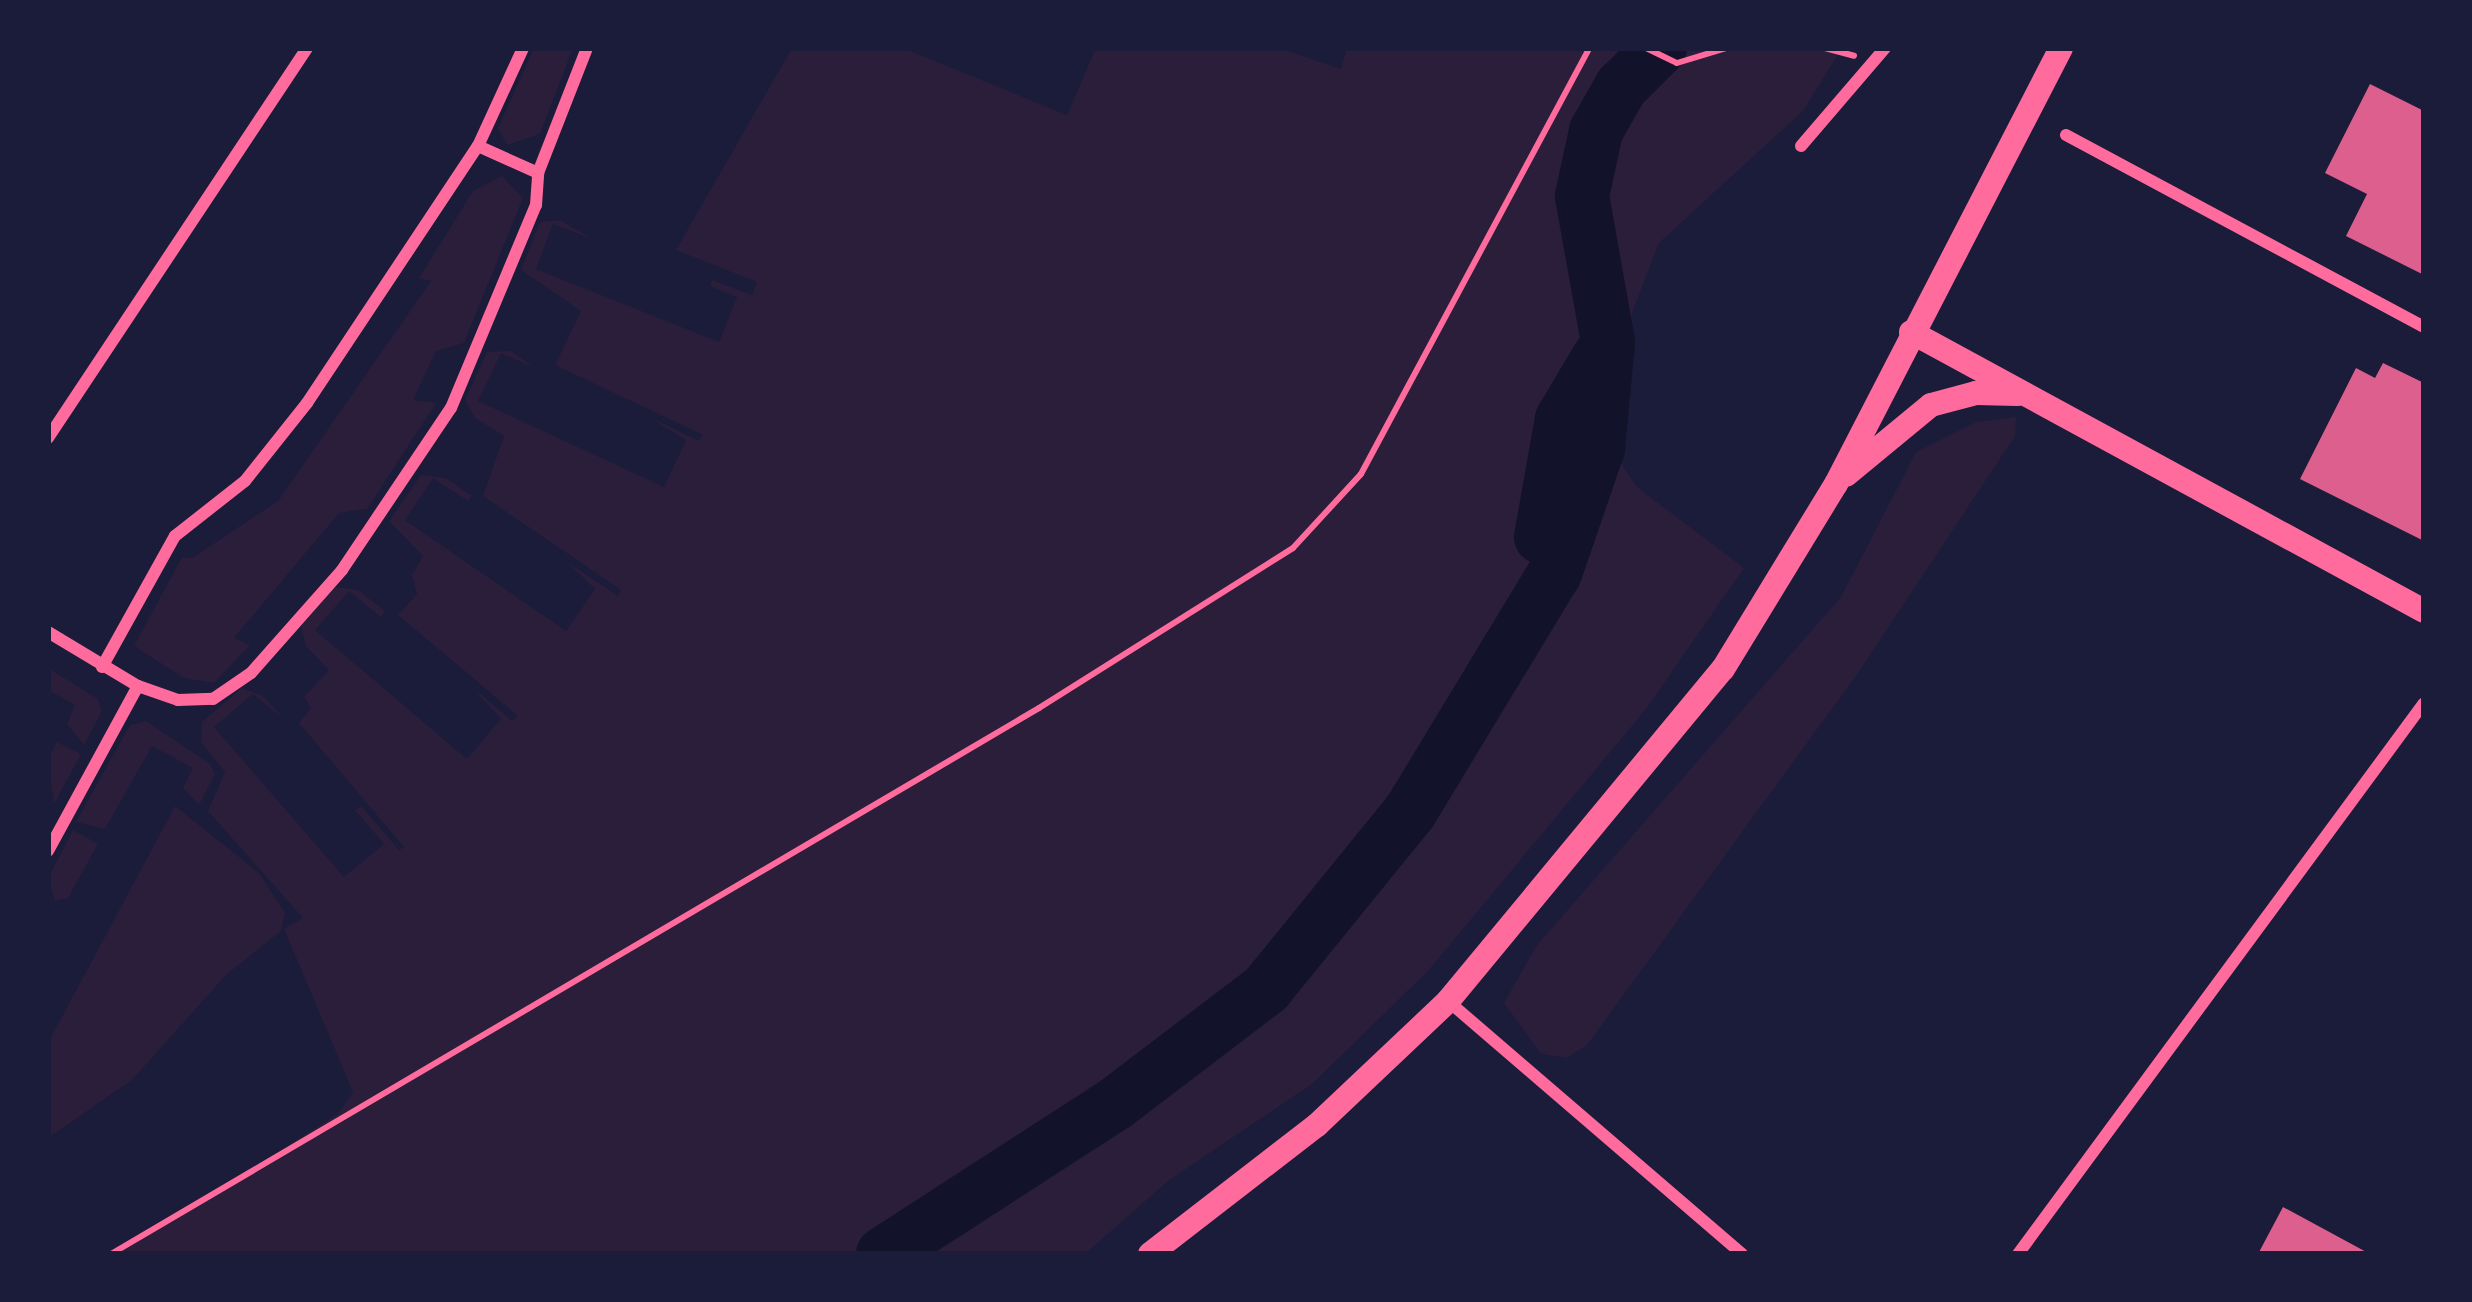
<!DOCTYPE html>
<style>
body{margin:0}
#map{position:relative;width:2472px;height:1302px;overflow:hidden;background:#1b1b3a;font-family:Mulish,sans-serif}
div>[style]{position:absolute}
.green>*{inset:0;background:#2a1e3b}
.river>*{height:54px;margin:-27px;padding:0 27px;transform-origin:27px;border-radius:27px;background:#12122b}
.building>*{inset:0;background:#dd5f8e}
.path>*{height:6px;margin:-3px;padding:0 3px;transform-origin:3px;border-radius:3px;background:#ff6b9d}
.minor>*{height:12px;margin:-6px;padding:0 6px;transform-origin:6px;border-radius:6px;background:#ff6b9d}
.secondary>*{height:24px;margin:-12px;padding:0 12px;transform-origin:12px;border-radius:12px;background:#ff6b9d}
span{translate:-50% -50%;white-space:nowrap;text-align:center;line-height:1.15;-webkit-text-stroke:10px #1b1b3a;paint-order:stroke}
.frame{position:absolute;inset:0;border:51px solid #1b1b3a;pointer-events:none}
</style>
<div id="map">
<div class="green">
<div style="clip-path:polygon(534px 48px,573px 48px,540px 134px,507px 145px,498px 128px)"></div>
<div style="clip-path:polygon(792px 48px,903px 48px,1067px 115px,1096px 48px,1279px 48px,1341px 69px,1347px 48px,1842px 48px,1803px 111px,1659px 243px,1627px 326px,1615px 454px,1637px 487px,1744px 568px,1646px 709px,1428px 971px,1312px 1084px,1168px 1181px,1085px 1254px,118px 1254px,339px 1113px,353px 1092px,284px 929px,303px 918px,208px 811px,225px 772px,201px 742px,202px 722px,242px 688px,263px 696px,285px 720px,253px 694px,214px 727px,344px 877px,384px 844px,355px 810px,361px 806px,399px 850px,404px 847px,299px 723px,311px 708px,304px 697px,329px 670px,306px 646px,301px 626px,335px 587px,358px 590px,385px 611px,381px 617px,349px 591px,315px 630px,467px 759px,501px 719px,472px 687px,512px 721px,518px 716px,398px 615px,417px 594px,412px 575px,423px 556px,389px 521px,421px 475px,446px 478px,472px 496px,468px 501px,433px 478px,405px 520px,566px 631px,595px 589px,567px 562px,618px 596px,621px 590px,483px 496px,504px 436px,475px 418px,465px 400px,487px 352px,511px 351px,535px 368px,501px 353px,478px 401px,664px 487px,686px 440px,647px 416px,699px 441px,703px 435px,555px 365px,581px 311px,521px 270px,540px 222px,560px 220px,592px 239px,553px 224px,536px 269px,719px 342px,737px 297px,710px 286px,712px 280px,752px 295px,757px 282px,676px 250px)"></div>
<div style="clip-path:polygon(502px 176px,523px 198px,464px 343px,436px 351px,413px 400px,436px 403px,367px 509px,339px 513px,234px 638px,250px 645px,214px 683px,184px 678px,134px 646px,182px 557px,192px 558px,278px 501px,431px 281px,419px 278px,473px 191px)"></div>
<div style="clip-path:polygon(2016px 417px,2015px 436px,1858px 673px,1587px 1045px,1567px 1058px,1541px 1054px,1504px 1003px,1537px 945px,1841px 597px,1916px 452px,1976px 422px)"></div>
<div style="clip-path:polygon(48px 668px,98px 699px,102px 711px,84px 745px,67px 724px,75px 705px,48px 690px)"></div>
<div style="clip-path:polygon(146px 721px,210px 764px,215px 774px,199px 805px,183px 788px,193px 768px,152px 746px,105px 829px,76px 822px,130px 725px)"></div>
<div style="clip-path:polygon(57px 742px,81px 754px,54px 804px,48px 759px)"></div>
<div style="clip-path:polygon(175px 806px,259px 873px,285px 913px,281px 931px,226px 975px,132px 1080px,48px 1138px,48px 1043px)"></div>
<div style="clip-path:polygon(73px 830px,98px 844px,68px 898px,55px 901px,48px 878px)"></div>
</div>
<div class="river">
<div style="left:1541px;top:537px;width:120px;rotate:-79.9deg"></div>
<div style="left:1562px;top:419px;width:72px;rotate:-59.2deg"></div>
<div style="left:883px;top:1254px;width:276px;rotate:-32.9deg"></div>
<div style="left:1115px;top:1104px;width:190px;rotate:-37.3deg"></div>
<div style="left:1266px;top:989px;width:228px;rotate:-50.9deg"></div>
<div style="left:1410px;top:812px;width:280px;rotate:-58.8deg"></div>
<div style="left:1555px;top:573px;width:132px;rotate:-71deg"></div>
<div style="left:1598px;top:448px;width:106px;rotate:-84.6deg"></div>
<div style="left:1608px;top:342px;width:148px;rotate:-100.1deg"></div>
<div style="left:1582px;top:196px;width:66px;rotate:-77.8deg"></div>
<div style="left:1596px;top:131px;width:51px;rotate:-60.4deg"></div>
<div style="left:1621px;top:87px;width:55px;rotate:-45deg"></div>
</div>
<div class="building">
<div style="clip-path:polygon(2370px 84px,2424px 111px,2424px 275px,2346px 236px,2367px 194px,2325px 173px)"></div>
<div style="clip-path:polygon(2383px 363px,2424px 383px,2424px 541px,2300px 479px,2356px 368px,2375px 378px)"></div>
<div style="clip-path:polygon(2283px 1207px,2370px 1254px,2258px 1254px)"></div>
</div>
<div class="path">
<div style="left:1646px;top:48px;width:34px;rotate:26deg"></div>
<div style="left:1677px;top:63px;width:51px;rotate:-17deg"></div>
<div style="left:1825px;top:48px;width:30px;rotate:15deg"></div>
<div style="left:111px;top:1254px;width:1077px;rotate:-30.47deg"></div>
<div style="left:1039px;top:708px;width:300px;rotate:-32.2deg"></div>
<div style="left:1293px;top:548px;width:100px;rotate:-47.4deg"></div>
<div style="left:1361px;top:474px;width:483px;rotate:-61.8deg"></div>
</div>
<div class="minor">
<div style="left:2066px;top:135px;width:406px;rotate:28.2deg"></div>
<div style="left:478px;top:146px;width:66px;rotate:24.2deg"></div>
<div style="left:1801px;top:146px;width:129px;rotate:-49.4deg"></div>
<div style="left:48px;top:438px;width:468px;rotate:-56.4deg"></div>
<div style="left:48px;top:632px;width:105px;rotate:31deg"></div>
<div style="left:138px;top:686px;width:42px;rotate:19.3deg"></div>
<div style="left:178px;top:700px;width:35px;rotate:-2deg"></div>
<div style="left:213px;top:699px;width:46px;rotate:-34.4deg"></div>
<div style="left:251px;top:673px;width:137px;rotate:-48.5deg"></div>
<div style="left:342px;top:570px;width:195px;rotate:-56.1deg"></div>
<div style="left:451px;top:408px;width:220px;rotate:-67.3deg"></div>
<div style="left:536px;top:205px;width:32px;rotate:-86deg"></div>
<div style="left:538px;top:173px;width:134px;rotate:-68.6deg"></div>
<div style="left:102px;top:667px;width:150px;rotate:-60.9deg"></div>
<div style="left:175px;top:536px;width:89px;rotate:-38.2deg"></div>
<div style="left:245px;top:481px;width:100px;rotate:-51.5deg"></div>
<div style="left:307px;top:403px;width:309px;rotate:-56.4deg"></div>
<div style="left:478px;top:146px;width:108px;rotate:-65.3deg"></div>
<div style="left:48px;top:851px;width:188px;rotate:-61.4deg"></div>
<div style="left:1448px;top:1001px;width:388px;rotate:40.7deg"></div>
<div style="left:2018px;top:1254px;width:684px;rotate:-53.62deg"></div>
</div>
<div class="secondary">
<div style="left:1911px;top:332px;width:584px;rotate:28.54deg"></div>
<div style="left:1846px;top:475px;width:110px;rotate:-39.5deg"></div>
<div style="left:1931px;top:405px;width:47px;rotate:-14.9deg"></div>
<div style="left:1976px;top:393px;width:42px;rotate:1.4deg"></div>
<div style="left:1150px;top:1254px;width:211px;rotate:-37.7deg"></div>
<div style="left:1317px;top:1125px;width:180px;rotate:-43.4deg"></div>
<div style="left:1448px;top:1001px;width:431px;rotate:-50.4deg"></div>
<div style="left:1723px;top:669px;width:217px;rotate:-58.6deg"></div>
<div style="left:1836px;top:484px;width:491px;rotate:-62.7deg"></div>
</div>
<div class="frame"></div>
</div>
